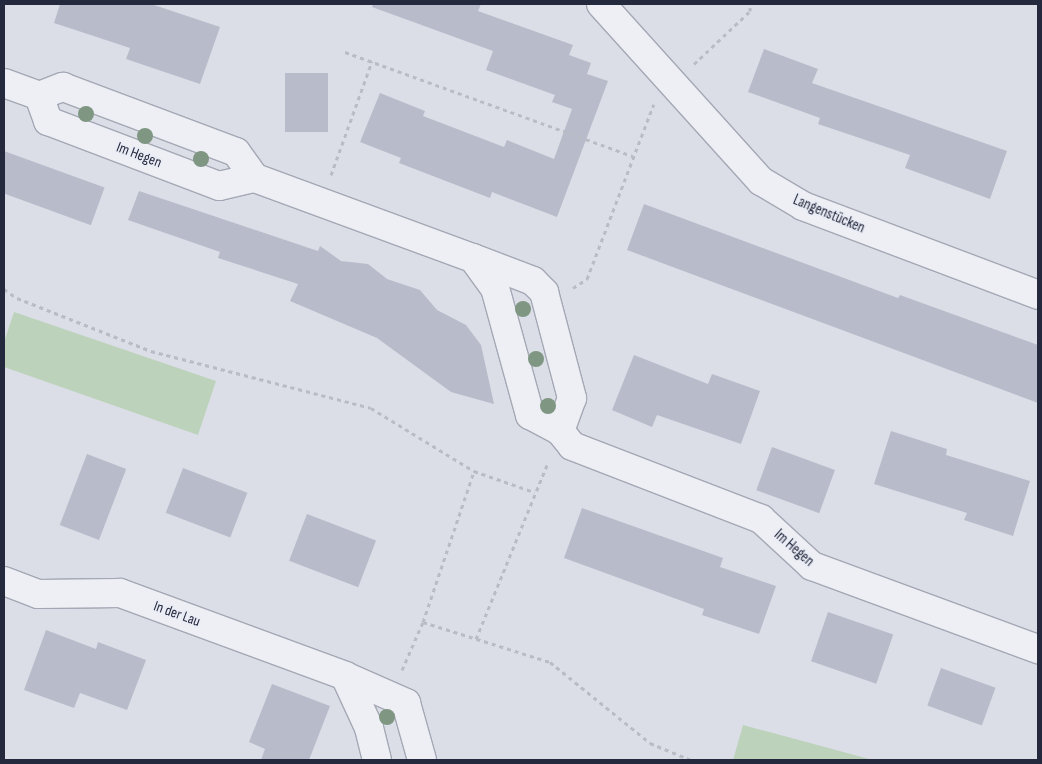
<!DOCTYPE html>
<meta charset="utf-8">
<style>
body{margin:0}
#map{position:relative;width:1042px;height:764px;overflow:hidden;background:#dbdee7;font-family:"Sofia Sans Condensed",sans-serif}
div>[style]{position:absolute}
.green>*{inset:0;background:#bdd2bb}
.building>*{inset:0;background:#b8bcca;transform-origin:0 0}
.path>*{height:3px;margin-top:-1.5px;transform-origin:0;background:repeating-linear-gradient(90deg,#b9bcc5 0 4px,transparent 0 8px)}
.roads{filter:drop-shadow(1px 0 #a4a8b4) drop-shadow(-1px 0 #a4a8b4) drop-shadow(0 1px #a4a8b4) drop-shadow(0 -1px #a4a8b4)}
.street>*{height:28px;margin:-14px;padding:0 14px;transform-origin:14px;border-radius:14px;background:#eeeff5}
.trees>*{width:16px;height:16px;margin:-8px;border-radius:50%;background:#7e9682}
span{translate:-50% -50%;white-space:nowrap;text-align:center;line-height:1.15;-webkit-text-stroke:4px #eaedf5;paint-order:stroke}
.street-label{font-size:15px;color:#24293e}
.frame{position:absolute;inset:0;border:5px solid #24293e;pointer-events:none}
</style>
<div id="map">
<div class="green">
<div style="clip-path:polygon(14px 312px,216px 381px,198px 435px,4px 367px,4px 342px)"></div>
<div style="clip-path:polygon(743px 725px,873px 760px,733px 760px)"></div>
</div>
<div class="building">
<div style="clip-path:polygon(60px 4px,151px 4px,220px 27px,200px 84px,126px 59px,130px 48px,54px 23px)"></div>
<div style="clip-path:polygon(373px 4px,481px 4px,478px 11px,573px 45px,569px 55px,591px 63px,587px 74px,608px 81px,557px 217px,492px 192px,490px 198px,399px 163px,401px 158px,360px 142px,380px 93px,425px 111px,423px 116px,504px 147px,507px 140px,554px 159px,572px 109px,552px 102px,555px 95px,486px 70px,493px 51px,372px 7px)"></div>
<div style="clip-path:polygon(764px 49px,818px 69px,812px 83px,1007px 151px,990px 199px,905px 168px,910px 155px,818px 124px,820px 118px,748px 92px)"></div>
<div style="left:285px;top:73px;width:43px;height:59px"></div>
<div style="left:4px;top:151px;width:107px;height:40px;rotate:20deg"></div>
<div style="clip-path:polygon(139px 191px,318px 251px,320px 246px,341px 261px,368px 264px,387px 279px,420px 290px,437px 310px,466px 325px,481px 345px,494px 404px,451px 392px,377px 338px,290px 301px,298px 284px,218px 258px,220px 252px,128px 220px)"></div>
<div style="clip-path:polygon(644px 204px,898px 298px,900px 295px,1038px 345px,1038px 403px,627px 250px)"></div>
<div style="clip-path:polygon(634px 355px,708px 384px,712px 374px,760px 391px,741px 444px,657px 415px,652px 427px,612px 410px)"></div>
<div style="clip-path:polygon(891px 431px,947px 449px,946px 455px,1030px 481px,1013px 536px,964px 520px,967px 513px,874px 484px)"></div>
<div style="left:772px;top:447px;width:67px;height:46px;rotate:20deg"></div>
<div style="left:87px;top:454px;width:42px;height:76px;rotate:21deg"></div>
<div style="left:183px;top:468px;width:69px;height:48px;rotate:21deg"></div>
<div style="clip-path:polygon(582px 508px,723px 558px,720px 567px,776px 586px,759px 634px,702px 615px,704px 609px,564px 558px)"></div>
<div style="left:307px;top:514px;width:74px;height:50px;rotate:21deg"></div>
<div style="left:828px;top:612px;width:69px;height:52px;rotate:19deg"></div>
<div style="clip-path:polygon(46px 630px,96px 649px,98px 642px,146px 660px,127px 710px,80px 693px,74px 708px,24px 690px)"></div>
<div style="left:941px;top:668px;width:58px;height:40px;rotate:20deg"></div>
<div style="clip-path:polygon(272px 684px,330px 706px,309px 760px,261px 760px,265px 749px,249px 742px)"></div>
</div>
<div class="path">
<div style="left:345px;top:52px;width:306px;rotate:19.9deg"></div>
<div style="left:694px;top:64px;width:77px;rotate:-43.4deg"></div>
<div style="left:750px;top:11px;width:7px;rotate:-90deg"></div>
<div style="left:331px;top:175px;width:121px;rotate:-70.2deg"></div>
<div style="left:573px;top:288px;width:17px;rotate:-33deg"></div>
<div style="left:587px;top:279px;width:187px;rotate:-69.1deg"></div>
<div style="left:4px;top:289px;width:16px;rotate:35deg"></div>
<div style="left:17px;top:298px;width:144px;rotate:21.6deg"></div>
<div style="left:151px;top:351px;width:227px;rotate:14.5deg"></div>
<div style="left:371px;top:408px;width:121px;rotate:31.5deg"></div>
<div style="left:423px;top:622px;width:133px;rotate:17.5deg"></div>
<div style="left:550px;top:662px;width:129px;rotate:39deg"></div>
<div style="left:650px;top:743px;width:44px;rotate:22.5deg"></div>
<div style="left:476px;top:639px;width:190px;rotate:-67.8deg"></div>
<div style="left:402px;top:670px;width:52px;rotate:-66.4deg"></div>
<div style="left:423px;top:622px;width:159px;rotate:-71.3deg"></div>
<div style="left:474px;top:471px;width:64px;rotate:19.3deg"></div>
</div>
<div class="roads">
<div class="street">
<div style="left:601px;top:4px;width:239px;rotate:47.9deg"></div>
<div style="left:761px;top:181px;width:49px;rotate:30.8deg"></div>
<div style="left:803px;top:206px;width:251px;rotate:20.7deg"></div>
<div style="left:4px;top:83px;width:37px;rotate:20deg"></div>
<div style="left:39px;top:96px;width:27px;rotate:70deg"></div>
<div style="left:48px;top:121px;width:183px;rotate:20.8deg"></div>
<div style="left:219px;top:186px;width:37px;rotate:-13deg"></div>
<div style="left:255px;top:178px;width:232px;rotate:20.2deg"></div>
<div style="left:473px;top:258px;width:37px;rotate:54deg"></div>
<div style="left:495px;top:288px;width:132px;rotate:74.6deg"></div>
<div style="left:530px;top:415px;width:34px;rotate:28deg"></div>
<div style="left:560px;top:431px;width:19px;rotate:51deg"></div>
<div style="left:572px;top:446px;width:203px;rotate:21.1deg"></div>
<div style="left:761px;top:519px;width:69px;rotate:42.7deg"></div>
<div style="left:812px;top:566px;width:241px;rotate:20.2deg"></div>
<div style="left:39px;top:96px;width:26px;rotate:-21deg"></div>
<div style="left:63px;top:87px;width:185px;rotate:20.6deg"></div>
<div style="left:236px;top:152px;width:32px;rotate:54deg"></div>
<div style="left:473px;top:258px;width:64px;rotate:21deg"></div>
<div style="left:533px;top:281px;width:16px;rotate:45deg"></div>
<div style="left:544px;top:292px;width:110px;rotate:75.2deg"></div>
<div style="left:572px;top:398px;width:35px;rotate:110deg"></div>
<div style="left:4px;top:581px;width:36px;rotate:21deg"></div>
<div style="left:38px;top:594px;width:82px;rotate:-0.7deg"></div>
<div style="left:120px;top:593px;width:240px;rotate:20.2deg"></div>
<div style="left:345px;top:676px;width:57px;rotate:65.2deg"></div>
<div style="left:369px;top:728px;width:33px;rotate:76deg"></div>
<div style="left:345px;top:676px;width:67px;rotate:23.9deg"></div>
<div style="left:406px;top:703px;width:59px;rotate:74.3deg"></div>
</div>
</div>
<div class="trees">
<div style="left:86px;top:114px"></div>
<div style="left:145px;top:136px"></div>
<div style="left:201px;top:159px"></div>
<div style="left:523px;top:309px"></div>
<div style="left:536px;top:359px"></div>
<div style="left:548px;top:406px"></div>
<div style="left:387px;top:717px"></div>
</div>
<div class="street-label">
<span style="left:139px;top:155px;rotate:21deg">Im Hegen</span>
<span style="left:829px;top:214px;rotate:23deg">Langenstücken</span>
<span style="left:794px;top:548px;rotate:41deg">Im Hegen</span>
<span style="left:177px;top:614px;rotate:20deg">In der Lau</span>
</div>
<div class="frame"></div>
</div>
